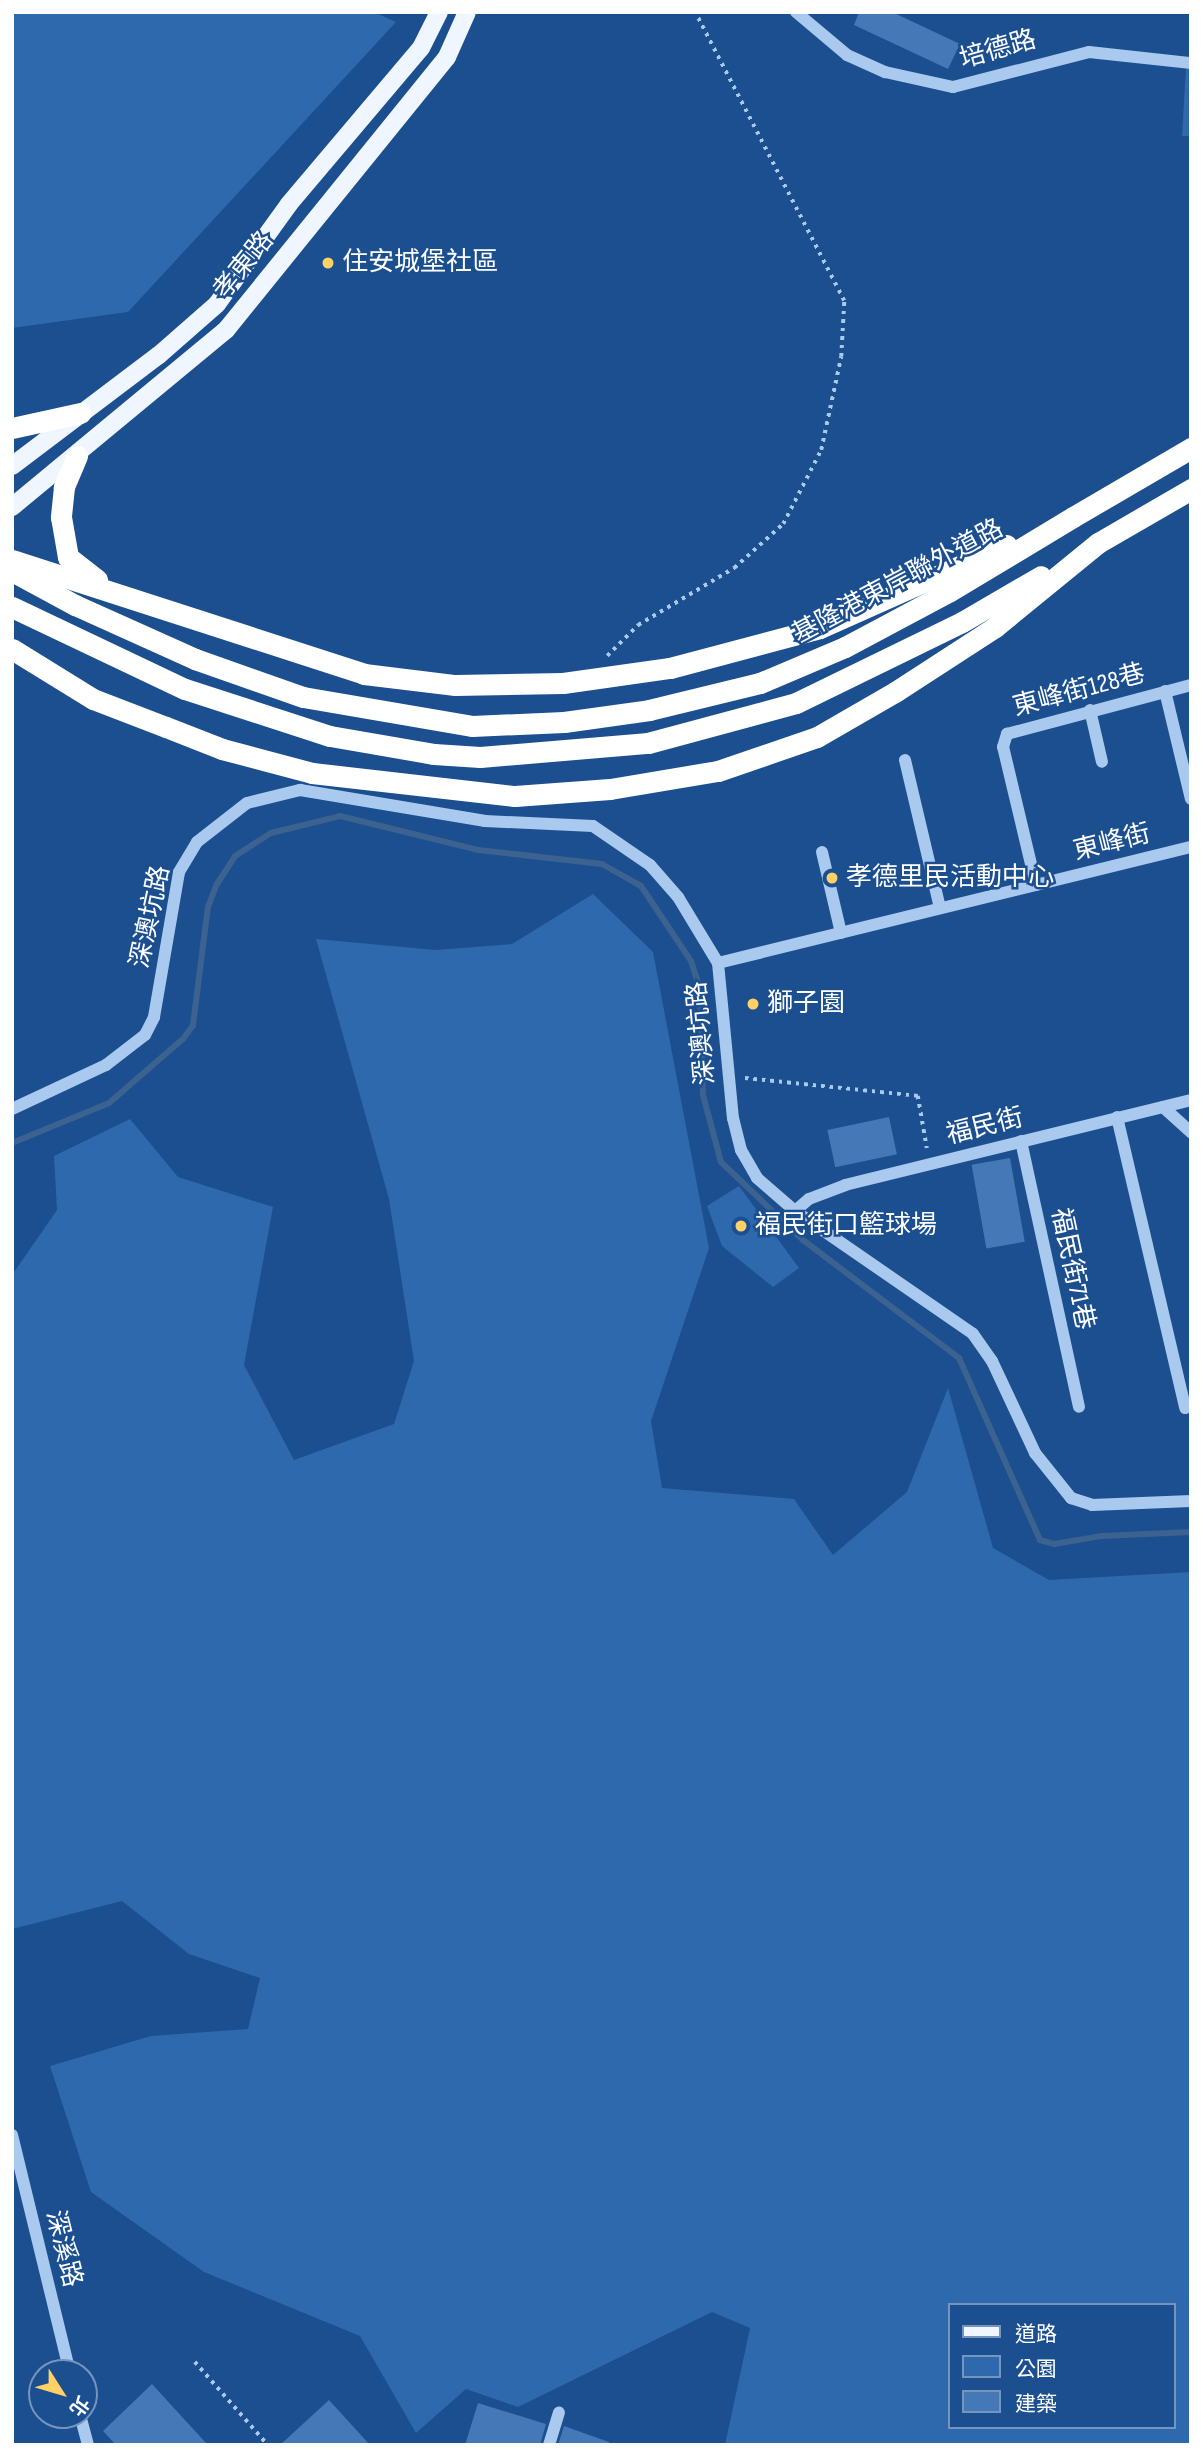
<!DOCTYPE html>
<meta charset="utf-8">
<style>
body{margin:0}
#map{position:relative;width:1203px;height:2457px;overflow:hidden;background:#1b4f8f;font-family:"Sofia Sans Condensed","Noto Sans TC",sans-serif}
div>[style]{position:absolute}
.green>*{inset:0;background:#2e69ad}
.stream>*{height:6px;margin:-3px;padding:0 3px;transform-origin:3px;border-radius:3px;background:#3c6290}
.building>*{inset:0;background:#4478b7;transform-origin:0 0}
.path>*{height:3.5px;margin-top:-1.75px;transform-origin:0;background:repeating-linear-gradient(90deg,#a9c9ee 0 3.5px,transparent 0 8.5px)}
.minor>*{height:12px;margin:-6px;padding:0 6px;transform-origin:6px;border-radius:6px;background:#a9c9ee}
.major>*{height:18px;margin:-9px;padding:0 9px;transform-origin:9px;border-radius:9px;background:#f0f6ff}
.highway>*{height:21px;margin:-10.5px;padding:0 10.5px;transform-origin:10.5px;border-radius:10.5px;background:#fff}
.highway-bridge>*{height:21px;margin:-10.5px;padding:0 10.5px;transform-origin:10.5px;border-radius:10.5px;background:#fff}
.dots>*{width:19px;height:19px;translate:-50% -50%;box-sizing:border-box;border:4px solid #1b4f8f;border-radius:50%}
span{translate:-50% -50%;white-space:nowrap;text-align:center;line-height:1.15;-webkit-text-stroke:5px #1b4f8f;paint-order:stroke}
.street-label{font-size:26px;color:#fff}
.poi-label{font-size:26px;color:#fff}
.left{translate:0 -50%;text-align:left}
.frame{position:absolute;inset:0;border:14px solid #fff;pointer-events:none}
.legend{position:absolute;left:948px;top:2303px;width:228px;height:126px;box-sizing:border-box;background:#1b4f8f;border:2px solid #7695bc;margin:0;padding:9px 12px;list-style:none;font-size:21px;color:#fff}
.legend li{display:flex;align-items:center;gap:14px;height:35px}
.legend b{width:35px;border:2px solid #7695bc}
.north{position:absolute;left:28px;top:2359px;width:70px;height:70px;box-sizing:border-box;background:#1b4f8f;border:2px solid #7695bc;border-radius:50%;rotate:127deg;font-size:19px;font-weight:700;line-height:28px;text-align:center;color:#fff}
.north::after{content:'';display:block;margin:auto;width:24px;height:32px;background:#ffd166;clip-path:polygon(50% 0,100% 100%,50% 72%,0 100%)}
</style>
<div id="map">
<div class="green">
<div style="clip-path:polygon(12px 12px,374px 12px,396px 22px,128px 312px,12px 328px)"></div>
<div style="clip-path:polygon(1186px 67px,1191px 68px,1191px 136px,1182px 136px)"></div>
<div style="clip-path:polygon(evenodd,593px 894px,653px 952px,709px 1248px,651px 1421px,662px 1488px,794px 1499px,833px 1555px,907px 1492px,948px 1388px,993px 1548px,1049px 1580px,1191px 1572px,1191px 2445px,725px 2445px,750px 2328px,712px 2312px,518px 2407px,466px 2389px,416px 2433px,360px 2336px,204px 2272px,91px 2192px,50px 2066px,151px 2036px,248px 2029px,260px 1978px,189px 1954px,122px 1901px,12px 1929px,12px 1275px,57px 1210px,54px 1156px,130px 1119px,178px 1177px,273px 1207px,244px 1365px,294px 1460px,394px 1424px,414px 1361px,389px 1199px,316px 939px,436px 950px,512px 944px,593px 894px,949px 2305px,1173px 2305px,1173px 2427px,949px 2427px,949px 2305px)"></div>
<div style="clip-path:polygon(739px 1186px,799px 1268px,773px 1287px,722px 1246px,707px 1206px)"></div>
</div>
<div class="stream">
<div style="left:12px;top:1143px;width:105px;rotate:-22.4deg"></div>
<div style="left:109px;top:1103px;width:98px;rotate:-40.9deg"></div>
<div style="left:183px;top:1039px;width:17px;rotate:-54deg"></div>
<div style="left:193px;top:1025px;width:119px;rotate:-82.8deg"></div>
<div style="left:208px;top:907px;width:25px;rotate:-69deg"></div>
<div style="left:217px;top:884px;width:33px;rotate:-57deg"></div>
<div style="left:235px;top:856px;width:43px;rotate:-32.6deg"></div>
<div style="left:271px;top:833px;width:71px;rotate:-13.8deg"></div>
<div style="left:340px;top:816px;width:142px;rotate:13.8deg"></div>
<div style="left:478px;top:850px;width:125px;rotate:6.4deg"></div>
<div style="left:602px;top:864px;width:45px;rotate:29.4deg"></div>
<div style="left:641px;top:886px;width:90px;rotate:56.3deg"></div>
<div style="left:691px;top:961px;width:29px;rotate:72deg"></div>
<div style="left:700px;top:989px;width:106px;rotate:88.4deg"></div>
<div style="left:703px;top:1095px;width:69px;rotate:75deg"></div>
<div style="left:721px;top:1162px;width:113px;rotate:43.6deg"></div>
<div style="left:803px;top:1240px;width:196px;rotate:37.1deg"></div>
<div style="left:959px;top:1358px;width:199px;rotate:66deg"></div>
<div style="left:1040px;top:1540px;width:15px;rotate:16deg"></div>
<div style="left:1054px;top:1544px;width:49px;rotate:-9.5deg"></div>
<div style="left:1102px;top:1536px;width:89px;rotate:-2.6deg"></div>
</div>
<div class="building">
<div style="clip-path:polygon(859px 12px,892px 12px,960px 44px,948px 69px,854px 25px)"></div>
<div style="left:889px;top:1117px;width:38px;height:63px;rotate:78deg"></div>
<div style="left:1010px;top:1158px;width:85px;height:39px;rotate:80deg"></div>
<div style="clip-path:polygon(152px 2384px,195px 2431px,208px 2445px,116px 2445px,103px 2431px)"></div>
<div style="clip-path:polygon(329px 2400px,370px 2445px,280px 2445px)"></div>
<div style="clip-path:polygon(478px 2403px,546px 2424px,540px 2445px,465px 2445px)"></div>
<div style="clip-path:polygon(564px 2426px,609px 2442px,609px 2445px,558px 2445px)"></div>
</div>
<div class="path">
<div style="left:607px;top:656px;width:44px;rotate:-45deg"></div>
<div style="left:638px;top:625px;width:112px;rotate:-30.7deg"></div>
<div style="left:734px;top:568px;width:66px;rotate:-41.9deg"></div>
<div style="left:783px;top:524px;width:83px;rotate:-62.8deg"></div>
<div style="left:821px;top:450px;width:95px;rotate:-77.9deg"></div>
<div style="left:841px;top:357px;width:56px;rotate:-86.9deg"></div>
<div style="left:844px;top:301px;width:325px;rotate:-117.3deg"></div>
<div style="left:745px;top:1078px;width:174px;rotate:5.9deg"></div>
<div style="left:918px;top:1096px;width:53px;rotate:80.2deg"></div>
<div style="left:195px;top:2362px;width:111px;rotate:48.7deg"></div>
</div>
<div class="minor">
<div style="left:796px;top:12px;width:67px;rotate:40.1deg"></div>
<div style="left:847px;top:55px;width:42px;rotate:24.1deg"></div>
<div style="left:885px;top:72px;width:70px;rotate:12.4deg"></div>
<div style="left:953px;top:87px;width:140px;rotate:-14.4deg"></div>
<div style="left:1089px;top:52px;width:103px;rotate:6.2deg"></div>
<div style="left:1165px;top:691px;width:111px;rotate:76.5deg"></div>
<div style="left:1090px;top:710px;width:53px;rotate:77deg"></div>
<div style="left:905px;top:760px;width:152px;rotate:76.7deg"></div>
<div style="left:822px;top:852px;width:83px;rotate:76.8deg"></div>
<div style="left:1036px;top:885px;width:142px;rotate:-103.4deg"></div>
<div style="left:1003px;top:747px;width:14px;rotate:-73deg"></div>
<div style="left:1007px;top:734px;width:190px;rotate:-14.9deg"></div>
<div style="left:718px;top:963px;width:487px;rotate:-13.8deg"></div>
<div style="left:1163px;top:1107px;width:38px;rotate:42deg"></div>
<div style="left:12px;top:1109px;width:104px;rotate:-25.1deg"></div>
<div style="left:106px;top:1065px;width:49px;rotate:-37.6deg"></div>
<div style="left:145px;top:1035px;width:20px;rotate:-63deg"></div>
<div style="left:154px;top:1017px;width:147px;rotate:-80.2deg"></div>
<div style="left:179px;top:872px;width:35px;rotate:-59deg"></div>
<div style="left:197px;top:842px;width:63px;rotate:-38deg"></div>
<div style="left:247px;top:803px;width:55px;rotate:-13.8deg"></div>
<div style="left:300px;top:790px;width:188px;rotate:9.5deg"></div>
<div style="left:485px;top:821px;width:108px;rotate:2.7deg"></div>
<div style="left:593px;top:826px;width:69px;rotate:34.4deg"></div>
<div style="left:650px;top:865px;width:43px;rotate:48.8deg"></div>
<div style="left:678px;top:897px;width:77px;rotate:58.8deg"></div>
<div style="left:718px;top:963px;width:156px;rotate:84.5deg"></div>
<div style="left:733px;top:1118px;width:33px;rotate:76deg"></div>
<div style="left:741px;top:1150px;width:32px;rotate:60deg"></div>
<div style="left:757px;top:1178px;width:50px;rotate:41deg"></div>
<div style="left:795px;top:1211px;width:216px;rotate:34.6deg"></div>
<div style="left:973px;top:1334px;width:33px;rotate:55deg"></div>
<div style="left:992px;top:1361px;width:102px;rotate:64.9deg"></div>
<div style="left:1035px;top:1453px;width:58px;rotate:51.3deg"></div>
<div style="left:1071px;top:1498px;width:22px;rotate:18deg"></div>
<div style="left:1092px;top:1505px;width:99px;rotate:-2.3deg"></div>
<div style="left:1117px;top:1117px;width:299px;rotate:76.8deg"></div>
<div style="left:1021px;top:1141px;width:272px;rotate:77.7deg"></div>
<div style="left:795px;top:1211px;width:18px;rotate:-41deg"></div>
<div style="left:809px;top:1199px;width:39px;rotate:-21deg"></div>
<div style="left:845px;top:1185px;width:356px;rotate:-13.8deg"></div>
<div style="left:12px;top:2135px;width:245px;rotate:76.3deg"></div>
<div style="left:80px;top:2415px;width:31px;rotate:75deg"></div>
<div style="left:549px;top:2445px;width:34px;rotate:-73deg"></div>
</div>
<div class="major">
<div style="left:12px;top:466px;width:184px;rotate:-37.1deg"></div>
<div style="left:159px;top:355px;width:77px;rotate:-41.3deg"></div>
<div style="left:217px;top:304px;width:123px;rotate:-54.2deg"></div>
<div style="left:289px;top:204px;width:204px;rotate:-49.8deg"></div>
<div style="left:421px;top:48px;width:40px;rotate:-63.4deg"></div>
<div style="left:12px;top:507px;width:278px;rotate:-39.6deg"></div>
<div style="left:226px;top:330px;width:351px;rotate:-51deg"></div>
<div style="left:447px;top:57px;width:49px;rotate:-66deg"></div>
</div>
<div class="highway">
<div style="left:12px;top:428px;width:70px;rotate:-12.4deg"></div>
<div style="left:77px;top:456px;width:34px;rotate:113deg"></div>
<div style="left:64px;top:487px;width:30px;rotate:96deg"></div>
<div style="left:61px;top:517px;width:41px;rotate:80.1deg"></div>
<div style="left:68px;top:557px;width:37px;rotate:38deg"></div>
<div style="left:1073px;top:517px;width:137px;rotate:-30.3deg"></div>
<div style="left:1098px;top:543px;width:108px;rotate:-30.1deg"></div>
<div style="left:12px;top:560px;width:370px;rotate:17.9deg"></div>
<div style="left:12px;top:571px;width:72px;rotate:28.4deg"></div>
<div style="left:75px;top:605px;width:132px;rotate:24.2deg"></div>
<div style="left:12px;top:607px;width:191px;rotate:25.4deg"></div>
<div style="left:12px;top:649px;width:95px;rotate:31.7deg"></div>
<div style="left:93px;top:699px;width:78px;rotate:21deg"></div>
</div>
<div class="highway-bridge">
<div style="left:195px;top:659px;width:114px;rotate:19.4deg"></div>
<div style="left:303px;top:697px;width:171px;rotate:9.7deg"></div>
<div style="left:472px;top:726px;width:92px;rotate:-2.5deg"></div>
<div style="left:564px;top:722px;width:86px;rotate:-8deg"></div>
<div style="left:649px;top:710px;width:114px;rotate:-13.7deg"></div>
<div style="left:760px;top:683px;width:92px;rotate:-23deg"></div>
<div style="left:845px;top:647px;width:119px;rotate:-28.1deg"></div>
<div style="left:950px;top:591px;width:144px;rotate:-31deg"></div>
<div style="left:364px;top:674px;width:92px;rotate:6.9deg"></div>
<div style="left:455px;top:685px;width:108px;rotate:-1.1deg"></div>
<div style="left:563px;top:683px;width:108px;rotate:-8deg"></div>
<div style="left:670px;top:668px;width:155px;rotate:-14.9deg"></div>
<div style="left:820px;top:628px;width:204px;rotate:-24deg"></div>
<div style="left:185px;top:689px;width:152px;rotate:18deg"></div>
<div style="left:330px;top:736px;width:106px;rotate:9.8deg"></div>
<div style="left:434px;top:754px;width:46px;rotate:3.7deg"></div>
<div style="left:480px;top:757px;width:169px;rotate:-4.8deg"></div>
<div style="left:648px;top:743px;width:153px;rotate:-15.1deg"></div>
<div style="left:796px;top:703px;width:185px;rotate:-26deg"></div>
<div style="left:962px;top:622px;width:91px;rotate:-30.2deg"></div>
<div style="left:166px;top:727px;width:60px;rotate:21.4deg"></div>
<div style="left:222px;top:749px;width:93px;rotate:14.9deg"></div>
<div style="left:312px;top:773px;width:204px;rotate:6.5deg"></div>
<div style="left:515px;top:796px;width:95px;rotate:-4.2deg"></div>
<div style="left:610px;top:789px;width:109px;rotate:-9.5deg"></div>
<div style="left:718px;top:771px;width:105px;rotate:-19deg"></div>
<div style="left:817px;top:737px;width:90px;rotate:-30deg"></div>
<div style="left:895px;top:692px;width:119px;rotate:-33deg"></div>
<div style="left:995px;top:627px;width:133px;rotate:-39.2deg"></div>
</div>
<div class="dots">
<div style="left:328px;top:263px;background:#ffd166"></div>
<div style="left:832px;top:878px;background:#ffd166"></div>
<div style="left:753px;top:1004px;background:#ffd166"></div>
<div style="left:741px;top:1226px;background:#ffd166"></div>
</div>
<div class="street-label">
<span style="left:998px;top:50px;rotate:-16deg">培德路</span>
<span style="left:244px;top:266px;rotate:-51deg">孝東路</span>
<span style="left:898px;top:582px;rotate:-28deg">基隆港東岸聯外道路</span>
<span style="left:1079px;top:691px;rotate:-15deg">東峰街128巷</span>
<span style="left:1112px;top:843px;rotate:-14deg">東峰街</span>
<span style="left:151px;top:917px;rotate:-78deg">深澳坑路</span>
<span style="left:702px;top:1033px;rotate:-95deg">深澳坑路</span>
<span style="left:985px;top:1127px;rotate:-14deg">福民街</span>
<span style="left:1072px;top:1269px;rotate:78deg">福民街71巷</span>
<span style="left:63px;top:2249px;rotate:76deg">深溪路</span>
</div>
<div class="poi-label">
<span class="left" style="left:342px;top:263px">住安城堡社區</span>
<span class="left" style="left:846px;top:878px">孝德里民活動中心</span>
<span class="left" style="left:767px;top:1004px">獅子園</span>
<span class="left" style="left:755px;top:1226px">福民街口籃球場</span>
</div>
<div class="frame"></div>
<ul class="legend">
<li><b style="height:9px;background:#f0f6ff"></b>道路</li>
<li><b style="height:19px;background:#2e69ad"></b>公園</li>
<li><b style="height:19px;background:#4478b7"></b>建築</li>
</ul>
<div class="north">北</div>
</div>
